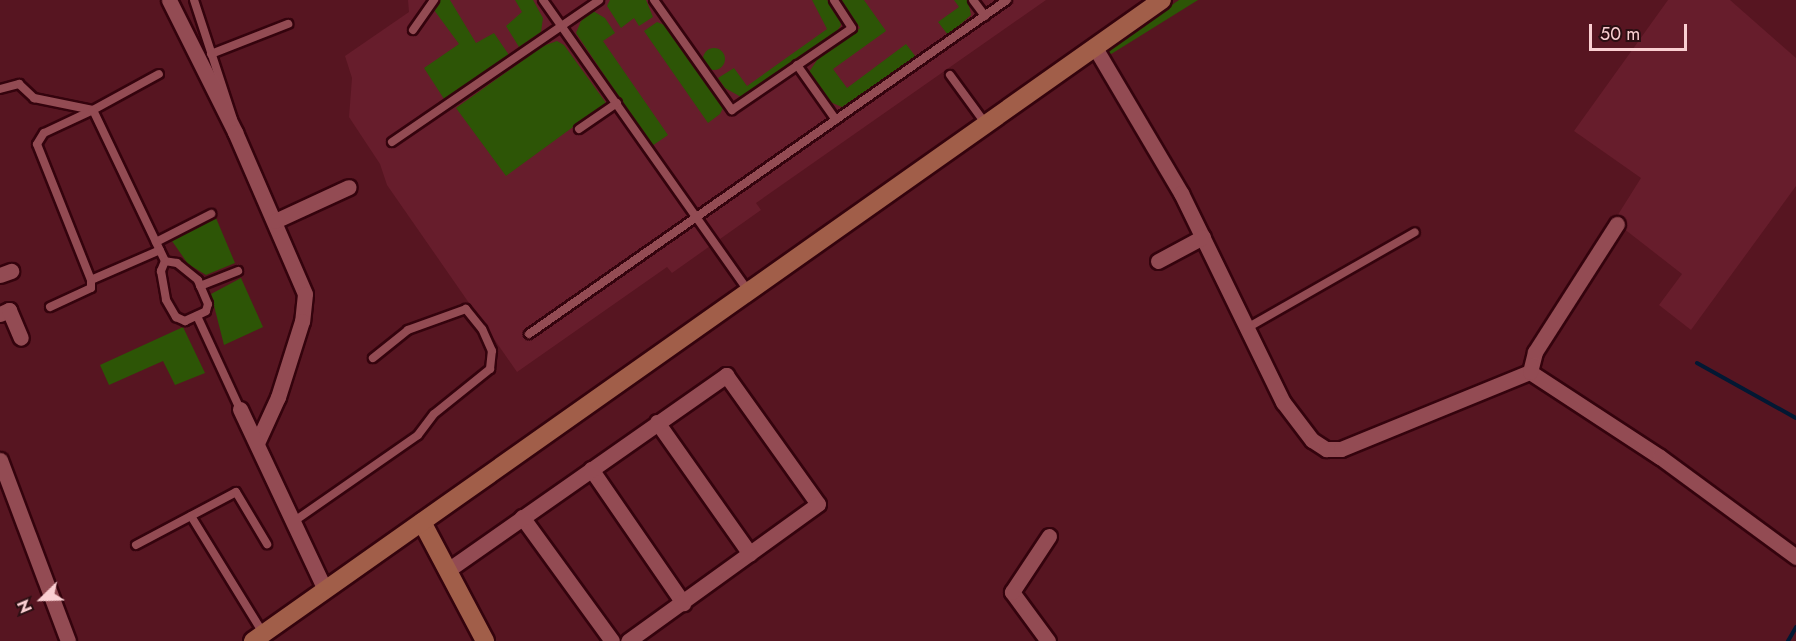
<!DOCTYPE html>
<style>
body{margin:0}
#map{position:relative;width:1796px;height:641px;overflow:hidden;background:#571521;font-family:Jost,sans-serif}
div>[style]{position:absolute}
.built>*{inset:0;background:#671d2c}
.green>*{inset:0;background:#2d5506}
.round{border-radius:50%}
.stream>*{height:4px;margin:-2px;padding:0 2px;transform-origin:2px;border-radius:2px;background:#021833}
.roads{filter:drop-shadow(2px 0 #34030d) drop-shadow(-2px 0 #34030d) drop-shadow(0 2px #34030d) drop-shadow(0 -2px #34030d)}
.lane>*{height:8px;margin:-4px;padding:0 4px;transform-origin:4px;border-radius:4px;background:#934b53}
.street>*{height:15px;margin:-7.5px;padding:0 7.5px;transform-origin:7.5px;border-radius:7.5px;background:#934b53}
.secondary>*{height:18px;margin:-9px;padding:0 9px;transform-origin:9px;border-radius:9px;background:#a15e49}
span{translate:-50% -50%;white-space:nowrap;text-align:center;line-height:1.15;-webkit-text-stroke:4.5px #2b0e12;paint-order:stroke}
.north{position:absolute;left:12px;top:569px;width:60px;height:60px;-webkit-text-stroke:4px #2b0e12;paint-order:stroke;rotate:247deg;font-size:16px;font-weight:700;line-height:24px;text-align:center;color:#facfd2}
.north::after{content:'';display:block;margin:auto;width:21px;height:27px;background:#facfd2;clip-path:polygon(50% 0,100% 100%,50% 72%,0 100%)}
.scale{position:absolute;left:1589px;top:24px;width:98px;height:27px;box-sizing:border-box;border:3px solid #facfd2;border-top:0;padding-left:8px;font-size:18px;line-height:21px;white-space:nowrap;color:#facfd2;-webkit-text-stroke:4px #2b0e12;paint-order:stroke}
</style>
<div id="map">
<div class="built">
<div style="clip-path:polygon(408px 0,1046px 0,756px 203px,761px 210px,672px 273px,667px 267px,517px 372px,387px 185px,380px 164px,349px 117px,352px 78px,345px 56px,409px 12px)"></div>
<div style="clip-path:polygon(1668px 0,1730px 0,1796px 58px,1796px 186px,1691px 330px,1659px 305px,1682px 274px,1614px 221px,1641px 178px,1574px 131px)"></div>
</div>
<div class="green">
<div style="clip-path:polygon(439px 0,450px 0,476px 43px,494px 33px,509px 55px,444px 99px,424px 68px,459px 44px,434px 10px)"></div>
<div style="clip-path:polygon(515px 0,533px 0,543px 18px,541px 32px,519px 47px,506px 26px,522px 12px)"></div>
<div style="clip-path:polygon(610px 0,646px 0,653px 17px,639px 26px,634px 18px,621px 28px,607px 6px)"></div>
<div style="clip-path:polygon(812px 0,827px 0,839px 17px,841px 25px,836px 33px,741px 97px,725px 88px,718px 78px,734px 68px,747px 86px,827px 29px)"></div>
<div style="clip-path:polygon(841px 0,864px 0,886px 31px,833px 69px,847px 88px,906px 44px,916px 57px,842px 107px,830px 102px,809px 72px,819px 57px,860px 28px)"></div>
<div style="clip-path:polygon(954px 0,968px 0,971px 15px,948px 35px,938px 22px,959px 7px)"></div>
<div style="clip-path:polygon(1179px 0,1198px 0,1108px 56px,1106px 51px)"></div>
<div style="clip-path:polygon(593px 11px,605px 18px,615px 33px,603px 41px,668px 135px,652px 146px,576px 33px,581px 21px)"></div>
<div style="clip-path:polygon(657px 22px,667px 26px,720px 101px,723px 108px,720px 114px,708px 123px,644px 31px)"></div>
<div style="clip-path:polygon(557px 41px,564px 45px,606px 103px,506px 176px,456px 108px,543px 46px)"></div>
<div class="round" style="left:703px;top:48px;width:22px;height:22px"></div>
<div style="clip-path:polygon(216px 218px,235px 263px,206px 275px,188px 264px,172px 241px)"></div>
<div style="clip-path:polygon(241px 278px,263px 327px,224px 345px,211px 294px)"></div>
<div style="clip-path:polygon(183px 327px,205px 373px,175px 385px,163px 361px,109px 385px,100px 365px)"></div>
</div>
<div class="stream">
<div style="left:1697px;top:363px;width:113px;rotate:29.1deg"></div>
<div style="left:1788px;top:641px;width:16px;rotate:-60deg"></div>
</div>
<div class="roads">
<div class="lane">
<div style="left:194px;top:0;width:125px;rotate:71.9deg"></div>
<div style="left:543px;top:0;width:356px;rotate:54.8deg"></div>
<div style="left:654px;top:0;width:135px;rotate:54.7deg"></div>
<div style="left:732px;top:110px;width:145px;rotate:-34.3deg"></div>
<div style="left:852px;top:28px;width:33px;rotate:-123deg"></div>
<div style="left:973px;top:0;width:20px;rotate:53deg"></div>
<div style="left:413px;top:30px;width:37px;rotate:-55deg"></div>
<div style="left:211px;top:54px;width:83px;rotate:-21.3deg"></div>
<div style="left:797px;top:65px;width:67px;rotate:54.7deg"></div>
<div style="left:950px;top:75px;width:59px;rotate:53.9deg"></div>
<div style="left:0;top:89px;width:20px;rotate:-15deg"></div>
<div style="left:19px;top:84px;width:21px;rotate:43deg"></div>
<div style="left:34px;top:98px;width:60px;rotate:11.5deg"></div>
<div style="left:93px;top:110px;width:75px;rotate:-28.6deg"></div>
<div style="left:579px;top:129px;width:46px;rotate:-34.4deg"></div>
<div style="left:392px;top:142px;width:251px;rotate:-34.4deg"></div>
<div style="left:156px;top:242px;width:62px;rotate:-27deg"></div>
<div style="left:91px;top:280px;width:146px;rotate:-111.7deg"></div>
<div style="left:37px;top:144px;width:13px;rotate:-58deg"></div>
<div style="left:44px;top:133px;width:54px;rotate:-25.1deg"></div>
<div style="left:93px;top:110px;width:167px;rotate:64.5deg"></div>
<div style="left:165px;top:261px;width:11px;rotate:112deg"></div>
<div style="left:161px;top:271px;width:29px;rotate:80deg"></div>
<div style="left:166px;top:300px;width:20px;rotate:60deg"></div>
<div style="left:176px;top:317px;width:10px;rotate:24deg"></div>
<div style="left:185px;top:321px;width:23px;rotate:-25deg"></div>
<div style="left:206px;top:311px;width:7px;rotate:-74deg"></div>
<div style="left:208px;top:304px;width:26px;rotate:-113deg"></div>
<div style="left:198px;top:280px;width:27px;rotate:-141deg"></div>
<div style="left:177px;top:263px;width:12px;rotate:-171deg"></div>
<div style="left:200px;top:286px;width:41px;rotate:-21.5deg"></div>
<div style="left:50px;top:307px;width:45px;rotate:-24.9deg"></div>
<div style="left:91px;top:288px;width:8px;rotate:-90deg"></div>
<div style="left:91px;top:280px;width:75px;rotate:-23.5deg"></div>
<div style="left:197px;top:316px;width:102px;rotate:65.2deg"></div>
<div style="left:1247px;top:328px;width:193px;rotate:-29.7deg"></div>
<div style="left:529px;top:334px;width:583px;rotate:-34.94deg"></div>
<div style="left:191px;top:516px;width:137px;rotate:58.4deg"></div>
<div style="left:293px;top:522px;width:152px;rotate:-34.8deg"></div>
<div style="left:418px;top:435px;width:26px;rotate:-53deg"></div>
<div style="left:434px;top:414px;width:72px;rotate:-38.8deg"></div>
<div style="left:490px;top:369px;width:18px;rotate:-84deg"></div>
<div style="left:492px;top:351px;width:24px;rotate:-114deg"></div>
<div style="left:482px;top:329px;width:26px;rotate:-129deg"></div>
<div style="left:466px;top:309px;width:62px;rotate:160.1deg"></div>
<div style="left:408px;top:330px;width:45px;rotate:141.3deg"></div>
<div style="left:136px;top:545px;width:113px;rotate:-27.9deg"></div>
<div style="left:236px;top:492px;width:61px;rotate:59.2deg"></div>
</div>
<div class="street">
<div style="left:169px;top:0;width:148px;rotate:63.4deg"></div>
<div style="left:235px;top:132px;width:176px;rotate:66.6deg"></div>
<div style="left:305px;top:294px;width:27px;rotate:96deg"></div>
<div style="left:302px;top:321px;width:80px;rotate:107.5deg"></div>
<div style="left:278px;top:397px;width:51px;rotate:114.5deg"></div>
<div style="left:1094px;top:46px;width:171px;rotate:59.4deg"></div>
<div style="left:1181px;top:193px;width:233px;rotate:64deg"></div>
<div style="left:1283px;top:402px;width:48px;rotate:52.7deg"></div>
<div style="left:1312px;top:440px;width:17px;rotate:33deg"></div>
<div style="left:1326px;top:449px;width:15px"></div>
<div style="left:1341px;top:449px;width:204px;rotate:-22.2deg"></div>
<div style="left:1530px;top:372px;width:155px;rotate:33.2deg"></div>
<div style="left:1660px;top:457px;width:169px;rotate:36.3deg"></div>
<div style="left:275px;top:221px;width:81px;rotate:-24.7deg"></div>
<div style="left:1158px;top:261px;width:51px;rotate:-28.1deg"></div>
<div style="left:0;top:275px;width:12px;rotate:-20deg"></div>
<div style="left:0;top:314px;width:10px;rotate:-24deg"></div>
<div style="left:9px;top:310px;width:30px;rotate:67deg"></div>
<div style="left:1530px;top:372px;width:21px;rotate:-76deg"></div>
<div style="left:1535px;top:352px;width:152px;rotate:-57.4deg"></div>
<div style="left:240px;top:409px;width:200px;rotate:64.8deg"></div>
<div style="left:657px;top:422px;width:161px;rotate:54.8deg"></div>
<div style="left:0;top:460px;width:193px;rotate:69.4deg"></div>
<div style="left:591px;top:469px;width:163px;rotate:55.5deg"></div>
<div style="left:522px;top:517px;width:153px;rotate:54deg"></div>
<div style="left:448px;top:570px;width:340px;rotate:-35deg"></div>
<div style="left:726px;top:375px;width:158px;rotate:54.5deg"></div>
<div style="left:818px;top:504px;width:234px;rotate:144.2deg"></div>
<div style="left:1048px;top:641px;width:61px;rotate:-126.3deg"></div>
<div style="left:1012px;top:592px;width:67px;rotate:-56.5deg"></div>
</div>
<div class="secondary">
<div style="left:422px;top:522px;width:135px;rotate:62.1deg"></div>
<div style="left:253px;top:641px;width:1112px;rotate:-35.19deg"></div>
</div>
</div>
<div class="north">N</div>
<div class="scale">50 m</div>
</div>
